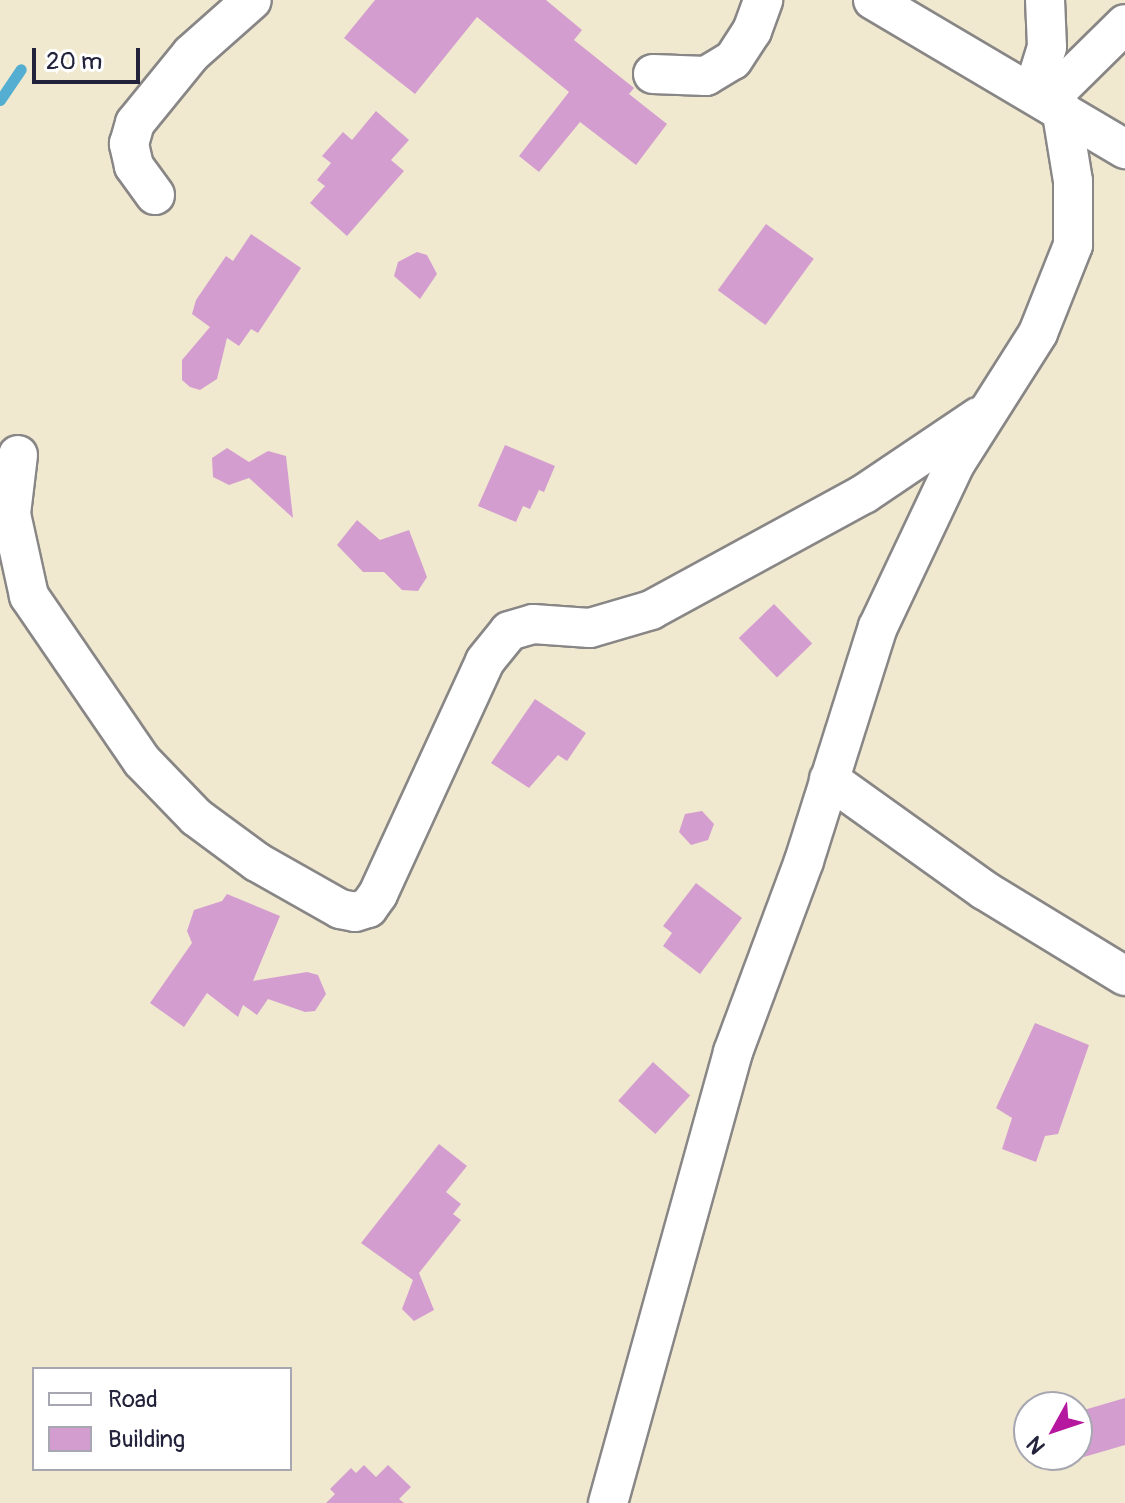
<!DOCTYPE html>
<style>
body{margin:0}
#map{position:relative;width:1125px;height:1503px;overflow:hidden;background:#f0e9d0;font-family:Pangolin,sans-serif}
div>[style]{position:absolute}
.stream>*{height:11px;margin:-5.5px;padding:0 5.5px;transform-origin:5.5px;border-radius:5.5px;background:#54aed1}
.building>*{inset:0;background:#d39ecf;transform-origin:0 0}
.roads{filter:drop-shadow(2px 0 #898686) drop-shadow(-2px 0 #898686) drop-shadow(0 2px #898686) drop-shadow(0 -2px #898686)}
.minor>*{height:38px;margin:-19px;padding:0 19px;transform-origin:19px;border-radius:19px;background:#fff}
span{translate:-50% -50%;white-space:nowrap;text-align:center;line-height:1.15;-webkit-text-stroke:8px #fff;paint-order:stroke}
.legend{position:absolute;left:32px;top:1367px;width:260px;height:104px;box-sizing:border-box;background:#fff;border:2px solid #a7a7b1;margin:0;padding:10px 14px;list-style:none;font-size:24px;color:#22223b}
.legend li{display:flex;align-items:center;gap:16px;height:40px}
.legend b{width:40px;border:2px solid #a7a7b1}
.north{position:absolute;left:1013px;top:1391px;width:80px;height:80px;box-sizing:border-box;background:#fff;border:2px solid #a7a7b1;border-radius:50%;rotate:230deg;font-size:22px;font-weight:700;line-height:32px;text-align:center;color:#22223b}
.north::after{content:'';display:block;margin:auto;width:28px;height:36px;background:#b5179e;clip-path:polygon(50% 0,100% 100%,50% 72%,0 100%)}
.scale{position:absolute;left:32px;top:48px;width:108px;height:36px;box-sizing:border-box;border:4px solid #22223b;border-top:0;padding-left:10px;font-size:24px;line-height:28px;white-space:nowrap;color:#22223b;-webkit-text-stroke:6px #fff;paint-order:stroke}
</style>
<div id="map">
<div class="stream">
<div style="left:0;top:100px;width:37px;rotate:-56deg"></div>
</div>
<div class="building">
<div style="clip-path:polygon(375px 0,546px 0,582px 30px,574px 40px,634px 88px,629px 94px,667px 124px,636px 165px,580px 122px,539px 172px,519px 156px,569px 92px,477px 17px,415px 94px,344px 38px)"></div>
<div style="clip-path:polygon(376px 111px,409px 140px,391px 160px,404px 171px,347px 236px,310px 203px,325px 186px,317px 180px,331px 163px,322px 156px,343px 132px,352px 140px)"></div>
<div style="left:766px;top:224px;width:59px;height:82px;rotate:36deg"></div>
<div style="clip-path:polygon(251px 234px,301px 268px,258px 333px,251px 329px,239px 346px,227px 338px,217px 379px,200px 390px,190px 387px,182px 380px,182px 360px,210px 327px,192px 314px,196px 300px,226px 256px,233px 261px)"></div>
<div style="clip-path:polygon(417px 252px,427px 255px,437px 274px,420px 299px,394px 276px,398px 262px)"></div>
<div style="clip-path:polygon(505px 445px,555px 466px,544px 492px,539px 490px,530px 509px,523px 506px,516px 522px,478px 506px)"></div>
<div style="clip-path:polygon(227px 448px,249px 462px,268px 451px,286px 456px,293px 518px,249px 478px,229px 485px,213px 477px,212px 458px)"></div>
<div style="clip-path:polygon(357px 520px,380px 540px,409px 530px,427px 577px,418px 591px,402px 590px,384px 572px,363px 572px,337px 545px)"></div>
<div style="left:774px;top:604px;width:55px;height:49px;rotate:46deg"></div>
<div style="clip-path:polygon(535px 699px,586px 733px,567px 761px,558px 755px,529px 788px,491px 763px)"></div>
<div style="clip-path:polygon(702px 811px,714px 824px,708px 840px,691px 845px,679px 832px,685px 814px)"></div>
<div style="clip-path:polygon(696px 883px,742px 918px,700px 974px,663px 946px,672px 933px,663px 926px)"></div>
<div style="clip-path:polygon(227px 894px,280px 916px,253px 981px,307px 972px,318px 975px,326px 994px,315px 1011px,305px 1012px,268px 999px,257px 1015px,243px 1005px,238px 1017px,207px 993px,184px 1027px,150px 1003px,192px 943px,187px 931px,194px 910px,222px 901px)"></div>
<div style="clip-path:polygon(1035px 1023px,1089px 1045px,1058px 1134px,1045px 1136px,1036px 1162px,1002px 1149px,1012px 1118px,996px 1108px)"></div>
<div style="left:653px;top:1062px;width:50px;height:52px;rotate:42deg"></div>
<div style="clip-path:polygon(439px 1144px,467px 1166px,446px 1192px,461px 1204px,453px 1214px,461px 1220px,419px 1273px,434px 1310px,414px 1321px,402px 1309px,413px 1280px,361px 1243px)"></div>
<div style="clip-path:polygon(1125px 1398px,1125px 1445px,1077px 1459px,1077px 1412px)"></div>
<div style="clip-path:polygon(364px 1465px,376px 1477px,388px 1465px,411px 1487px,399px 1499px,404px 1503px,326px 1503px,335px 1494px,330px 1489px,351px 1468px,356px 1473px)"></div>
</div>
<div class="roads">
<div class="minor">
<div style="left:873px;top:0;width:293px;rotate:30.6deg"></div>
<div style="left:653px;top:74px;width:53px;rotate:2.2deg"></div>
<div style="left:706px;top:76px;width:31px;rotate:-31deg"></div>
<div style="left:733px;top:60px;width:35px;rotate:-57deg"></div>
<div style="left:752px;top:31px;width:33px;rotate:-70deg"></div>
<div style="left:1033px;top:92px;width:47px;rotate:-72.7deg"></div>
<div style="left:1047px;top:47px;width:47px;rotate:-92.4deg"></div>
<div style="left:1048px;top:100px;width:108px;rotate:-44.6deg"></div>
<div style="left:155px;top:195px;width:36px;rotate:-126deg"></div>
<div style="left:134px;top:166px;width:23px;rotate:-103deg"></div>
<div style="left:129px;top:144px;width:22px;rotate:-74deg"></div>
<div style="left:135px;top:123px;width:89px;rotate:-50.9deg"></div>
<div style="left:191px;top:54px;width:81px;rotate:-41.5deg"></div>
<div style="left:18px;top:455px;width:59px;rotate:96.8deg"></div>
<div style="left:11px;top:514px;width:84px;rotate:77.6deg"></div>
<div style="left:29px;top:596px;width:200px;rotate:55.6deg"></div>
<div style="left:142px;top:761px;width:78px;rotate:46deg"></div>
<div style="left:196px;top:817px;width:76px;rotate:36.4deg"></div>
<div style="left:257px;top:862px;width:95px;rotate:29.5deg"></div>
<div style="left:340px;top:909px;width:15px;rotate:11deg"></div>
<div style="left:355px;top:912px;width:14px;rotate:-17deg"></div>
<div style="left:368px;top:908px;width:17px;rotate:-54deg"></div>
<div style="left:378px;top:894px;width:256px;rotate:-65.3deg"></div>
<div style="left:485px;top:661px;width:38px;rotate:-51deg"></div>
<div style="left:509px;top:631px;width:25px;rotate:-16deg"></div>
<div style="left:533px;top:624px;width:57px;rotate:4deg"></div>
<div style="left:590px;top:628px;width:64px;rotate:-16.4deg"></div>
<div style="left:651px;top:610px;width:243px;rotate:-28.6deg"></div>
<div style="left:864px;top:494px;width:138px;rotate:-34deg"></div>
<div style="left:829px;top:779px;width:191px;rotate:35.6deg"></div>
<div style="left:984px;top:890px;width:165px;rotate:31.4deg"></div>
<div style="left:608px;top:1503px;width:468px;rotate:-74.5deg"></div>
<div style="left:733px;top:1052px;width:204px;rotate:-69.6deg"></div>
<div style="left:804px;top:861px;width:245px;rotate:-72.5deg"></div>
<div style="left:878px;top:627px;width:180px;rotate:-64.7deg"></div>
<div style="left:955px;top:464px;width:155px;rotate:-57.6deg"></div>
<div style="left:1038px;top:333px;width:95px;rotate:-68.3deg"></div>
<div style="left:1073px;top:245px;width:64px;rotate:-90deg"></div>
<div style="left:1073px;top:181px;width:74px;rotate:-99.3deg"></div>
</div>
</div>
<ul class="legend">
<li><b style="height:10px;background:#fff"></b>Road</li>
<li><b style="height:22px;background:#d39ecf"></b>Building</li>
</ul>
<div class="north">N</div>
<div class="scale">20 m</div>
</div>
